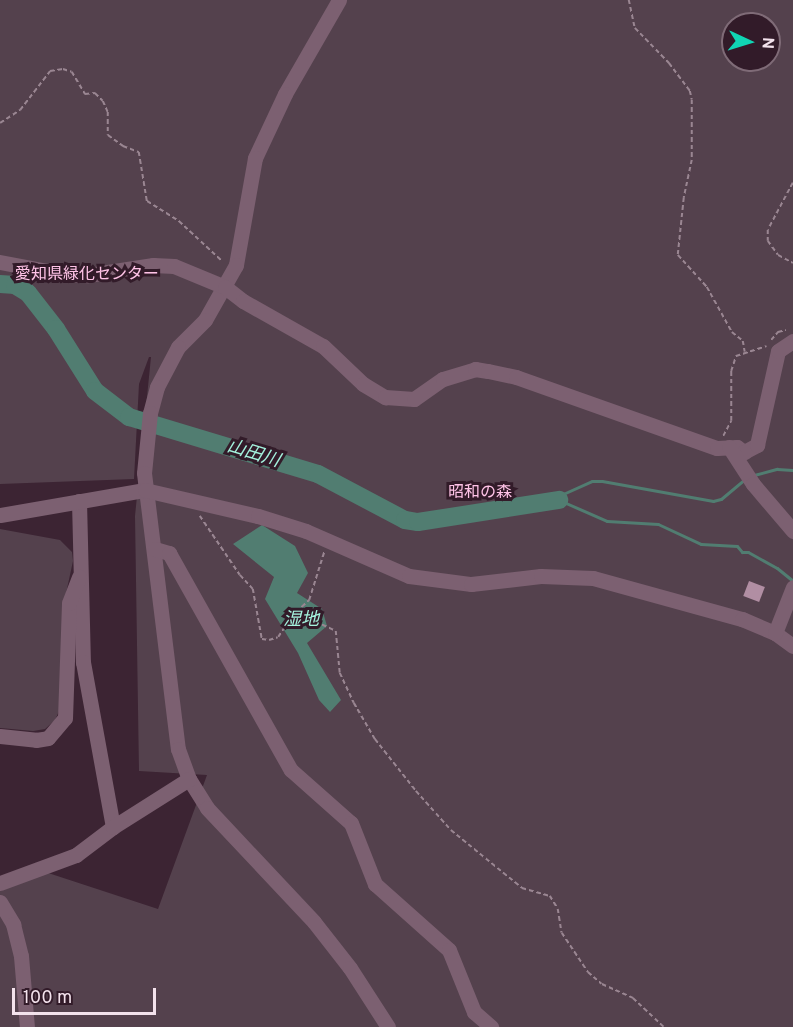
<!DOCTYPE html>
<meta charset="utf-8">
<style>
body{margin:0}
#map{position:relative;width:793px;height:1027px;overflow:hidden;background:#3c2433;font-family:Overpass,"Noto Sans JP",sans-serif}
div>[style]{position:absolute}
.green>*{inset:0;background:#54414d}
.water>*{inset:0;background:#517d71}
.stream>*{height:3px;margin:-1.5px;padding:0 1.5px;transform-origin:1.5px;border-radius:1.5px;background:#517d71}
.river>*{height:18px;margin:-9px;padding:0 9px;transform-origin:9px;border-radius:9px;background:#517d71}
.building>*{inset:0;background:#b18ea3;transform-origin:0 0}
.path>*{height:1.5px;margin-top:-0.75px;transform-origin:0;background:repeating-linear-gradient(90deg,#9a8692 0 4.5px,transparent 0 7.5px)}
.minor>*{height:15px;margin:-7.5px;padding:0 7.5px;transform-origin:7.5px;border-radius:7.5px;background:#7c6071}
span{translate:-50% -50%;white-space:nowrap;text-align:center;line-height:1.15;-webkit-text-stroke:6px #321b29;paint-order:stroke}
.park-label{font-size:16px;color:#ffc3e7}
.water-label{font-size:18px;color:#a4f2dd;font-style:italic}
.north{position:absolute;left:721px;top:12px;width:60px;height:60px;box-sizing:border-box;background:#321b29;border:2px solid #7f6b77;border-radius:50%;rotate:94deg;font-size:16px;font-weight:700;line-height:24px;text-align:center;color:#f3e2ec}
.north::after{content:'';display:block;margin:auto;width:21px;height:27px;background:#10d5b4;clip-path:polygon(50% 0,100% 100%,50% 72%,0 100%)}
.scale{position:absolute;left:12px;top:988px;width:144px;height:27px;box-sizing:border-box;border:3px solid #f3e2ec;border-top:0;padding-left:8px;font-size:18px;line-height:21px;white-space:nowrap;color:#f3e2ec;-webkit-text-stroke:4px #321b29;paint-order:stroke}
</style>
<div id="map">
<div class="green">
<div style="clip-path:polygon(evenodd,0 0,793px 0,793px 1027px,0 1027px,0 890px,33px 868px,158px 909px,207px 775px,139px 771px,135px 516px,151px 357px,149px 357px,139px 384px,134px 479px,0 484px,0 0,733px 24px,769px 24px,769px 60px,733px 60px,733px 24px)"></div>
<div style="clip-path:polygon(0 529px,60px 540px,72px 552px,73px 561px,65px 598px,60px 709px,55px 720px,45px 729px,33px 731px,0 728px)"></div>
</div>
<div class="water">
<div style="clip-path:polygon(262px 525px,295px 546px,308px 573px,297px 593px,322px 609px,327px 626px,307px 643px,341px 700px,330px 712px,319px 700px,298px 653px,265px 599px,274px 577px,233px 544px)"></div>
</div>
<div class="stream">
<div style="left:754px;top:475px;width:24px;rotate:-15deg"></div>
<div style="left:777px;top:469px;width:16px;rotate:4deg"></div>
<div style="left:559px;top:499px;width:6px;rotate:-51deg"></div>
<div style="left:563px;top:494px;width:32px;rotate:-24deg"></div>
<div style="left:592px;top:481px;width:10px"></div>
<div style="left:602px;top:481px;width:113px;rotate:10.2deg"></div>
<div style="left:713px;top:501px;width:8px;rotate:-14deg"></div>
<div style="left:721px;top:499px;width:31px;rotate:-40deg"></div>
<div style="left:559px;top:500px;width:52px;rotate:23.6deg"></div>
<div style="left:607px;top:521px;width:51px;rotate:3.4deg"></div>
<div style="left:658px;top:524px;width:47px;rotate:24.9deg"></div>
<div style="left:701px;top:544px;width:36px;rotate:3deg"></div>
<div style="left:737px;top:546px;width:8px;rotate:50deg"></div>
<div style="left:742px;top:552px;width:6px"></div>
<div style="left:748px;top:552px;width:33px;rotate:29deg"></div>
<div style="left:777px;top:568px;width:21px;rotate:39deg"></div>
</div>
<div class="river">
<div style="left:0;top:284px;width:15px;rotate:4deg"></div>
<div style="left:15px;top:285px;width:15px;rotate:32deg"></div>
<div style="left:28px;top:293px;width:46px;rotate:52.1deg"></div>
<div style="left:56px;top:329px;width:73px;rotate:57.8deg"></div>
<div style="left:95px;top:391px;width:43px;rotate:37.4deg"></div>
<div style="left:129px;top:417px;width:197px;rotate:16.8deg"></div>
<div style="left:318px;top:474px;width:98px;rotate:27.9deg"></div>
<div style="left:405px;top:520px;width:13px;rotate:9deg"></div>
<div style="left:418px;top:522px;width:143px;rotate:-8.9deg"></div>
</div>
<div class="building">
<div style="left:749px;top:581px;width:17px;height:16px;rotate:21deg"></div>
</div>
<div class="path">
<div style="left:629px;top:0;width:29px;rotate:78deg"></div>
<div style="left:635px;top:28px;width:49px;rotate:45.8deg"></div>
<div style="left:669px;top:63px;width:35px;rotate:53deg"></div>
<div style="left:690px;top:91px;width:9px;rotate:77deg"></div>
<div style="left:692px;top:100px;width:60px;rotate:90deg"></div>
<div style="left:692px;top:160px;width:39px;rotate:102deg"></div>
<div style="left:684px;top:198px;width:57px;rotate:96deg"></div>
<div style="left:678px;top:255px;width:43px;rotate:47.8deg"></div>
<div style="left:707px;top:287px;width:51px;rotate:60.9deg"></div>
<div style="left:732px;top:332px;width:14px;rotate:39deg"></div>
<div style="left:743px;top:341px;width:11px;rotate:80deg"></div>
<div style="left:0;top:123px;width:24px;rotate:-33deg"></div>
<div style="left:20px;top:110px;width:49px;rotate:-52.4deg"></div>
<div style="left:50px;top:71px;width:13px;rotate:-9deg"></div>
<div style="left:63px;top:69px;width:9px;rotate:18deg"></div>
<div style="left:72px;top:72px;width:26px;rotate:59deg"></div>
<div style="left:85px;top:94px;width:10px;rotate:-6deg"></div>
<div style="left:95px;top:93px;width:11px;rotate:45deg"></div>
<div style="left:103px;top:101px;width:12px;rotate:66deg"></div>
<div style="left:108px;top:112px;width:23px;rotate:90deg"></div>
<div style="left:108px;top:135px;width:19px;rotate:36deg"></div>
<div style="left:123px;top:146px;width:17px;rotate:21deg"></div>
<div style="left:139px;top:152px;width:50px;rotate:80.7deg"></div>
<div style="left:147px;top:201px;width:38px;rotate:32deg"></div>
<div style="left:179px;top:221px;width:59px;rotate:42.9deg"></div>
<div style="left:793px;top:183px;width:53px;rotate:118deg"></div>
<div style="left:768px;top:230px;width:11px;rotate:90deg"></div>
<div style="left:768px;top:241px;width:17px;rotate:54deg"></div>
<div style="left:778px;top:255px;width:17px;rotate:28deg"></div>
<div style="left:771px;top:340px;width:11px;rotate:-49deg"></div>
<div style="left:778px;top:332px;width:8px;rotate:-14deg"></div>
<div style="left:723px;top:436px;width:17px;rotate:-62deg"></div>
<div style="left:731px;top:421px;width:50px;rotate:-90deg"></div>
<div style="left:731px;top:371px;width:16px;rotate:-72deg"></div>
<div style="left:736px;top:356px;width:32px;rotate:-18deg"></div>
<div style="left:200px;top:516px;width:71px;rotate:55.9deg"></div>
<div style="left:240px;top:575px;width:19px;rotate:47deg"></div>
<div style="left:253px;top:589px;width:51px;rotate:79.8deg"></div>
<div style="left:262px;top:639px;width:7px;rotate:8deg"></div>
<div style="left:269px;top:640px;width:9px;rotate:-18deg"></div>
<div style="left:278px;top:637px;width:30px;rotate:-56deg"></div>
<div style="left:295px;top:612px;width:45px;rotate:24.9deg"></div>
<div style="left:336px;top:631px;width:42px;rotate:84.6deg"></div>
<div style="left:340px;top:673px;width:33px;rotate:65deg"></div>
<div style="left:354px;top:703px;width:42px;rotate:59.7deg"></div>
<div style="left:375px;top:739px;width:66px;rotate:51.7deg"></div>
<div style="left:416px;top:791px;width:52px;rotate:48.1deg"></div>
<div style="left:451px;top:830px;width:92px;rotate:39.2deg"></div>
<div style="left:522px;top:888px;width:29px;rotate:16deg"></div>
<div style="left:550px;top:896px;width:15px;rotate:58deg"></div>
<div style="left:558px;top:909px;width:24px;rotate:81deg"></div>
<div style="left:562px;top:933px;width:47px;rotate:56.3deg"></div>
<div style="left:588px;top:972px;width:18px;rotate:41deg"></div>
<div style="left:602px;top:984px;width:34px;rotate:24deg"></div>
<div style="left:633px;top:998px;width:42px;rotate:43.1deg"></div>
<div style="left:296px;top:612px;width:18px;rotate:-43deg"></div>
<div style="left:309px;top:600px;width:50px;rotate:-72.6deg"></div>
</div>
<div class="minor">
<div style="left:339px;top:0;width:108px;rotate:119.9deg"></div>
<div style="left:285px;top:94px;width:71px;rotate:115.1deg"></div>
<div style="left:255px;top:158px;width:109px;rotate:100.1deg"></div>
<div style="left:236px;top:265px;width:63px;rotate:119.4deg"></div>
<div style="left:205px;top:320px;width:38px;rotate:135deg"></div>
<div style="left:178px;top:347px;width:45px;rotate:117.7deg"></div>
<div style="left:157px;top:387px;width:27px;rotate:105deg"></div>
<div style="left:150px;top:413px;width:60px;rotate:95.7deg"></div>
<div style="left:144px;top:473px;width:278px;rotate:83deg"></div>
<div style="left:178px;top:749px;width:32px;rotate:70deg"></div>
<div style="left:189px;top:779px;width:34px;rotate:58deg"></div>
<div style="left:207px;top:808px;width:156px;rotate:46.8deg"></div>
<div style="left:314px;top:922px;width:58px;rotate:52deg"></div>
<div style="left:350px;top:968px;width:70px;rotate:57.2deg"></div>
<div style="left:0;top:262px;width:58px;rotate:10.9deg"></div>
<div style="left:57px;top:273px;width:31px;rotate:4deg"></div>
<div style="left:88px;top:275px;width:66px;rotate:-8.7deg"></div>
<div style="left:153px;top:265px;width:21px;rotate:3deg"></div>
<div style="left:174px;top:266px;width:55px;rotate:22.4deg"></div>
<div style="left:225px;top:287px;width:23px;rotate:38deg"></div>
<div style="left:243px;top:301px;width:92px;rotate:29.4deg"></div>
<div style="left:323px;top:346px;width:55px;rotate:43.5deg"></div>
<div style="left:363px;top:384px;width:26px;rotate:31deg"></div>
<div style="left:385px;top:397px;width:29px;rotate:4deg"></div>
<div style="left:414px;top:399px;width:35px;rotate:-35deg"></div>
<div style="left:443px;top:379px;width:34px;rotate:-17deg"></div>
<div style="left:475px;top:369px;width:13px;rotate:9deg"></div>
<div style="left:488px;top:371px;width:29px;rotate:12deg"></div>
<div style="left:516px;top:377px;width:213px;rotate:19.5deg"></div>
<div style="left:717px;top:448px;width:20px;rotate:-3deg"></div>
<div style="left:737px;top:447px;width:9px;rotate:36deg"></div>
<div style="left:744px;top:452px;width:15px;rotate:-28deg"></div>
<div style="left:757px;top:445px;width:96px;rotate:-77.4deg"></div>
<div style="left:778px;top:351px;width:18px;rotate:-34deg"></div>
<div style="left:729px;top:447px;width:44px;rotate:57deg"></div>
<div style="left:753px;top:484px;width:62px;rotate:49.6deg"></div>
<div style="left:79px;top:501px;width:161px;rotate:88.6deg"></div>
<div style="left:83px;top:662px;width:168px;rotate:79.7deg"></div>
<div style="left:0;top:515px;width:147px;rotate:-9.8deg"></div>
<div style="left:145px;top:490px;width:116px;rotate:13deg"></div>
<div style="left:258px;top:516px;width:50px;rotate:17.4deg"></div>
<div style="left:306px;top:531px;width:112px;rotate:23.6deg"></div>
<div style="left:409px;top:576px;width:63px;rotate:7.4deg"></div>
<div style="left:471px;top:584px;width:70px;rotate:-6.5deg"></div>
<div style="left:541px;top:576px;width:52px;rotate:2.2deg"></div>
<div style="left:593px;top:578px;width:155px;rotate:15.4deg"></div>
<div style="left:742px;top:619px;width:36px;rotate:23deg"></div>
<div style="left:775px;top:633px;width:22px;rotate:36deg"></div>
<div style="left:155px;top:549px;width:15px;rotate:16deg"></div>
<div style="left:169px;top:553px;width:249px;rotate:60.7deg"></div>
<div style="left:291px;top:770px;width:80px;rotate:41.5deg"></div>
<div style="left:351px;top:823px;width:66px;rotate:68.5deg"></div>
<div style="left:375px;top:884px;width:99px;rotate:41.7deg"></div>
<div style="left:449px;top:950px;width:67px;rotate:68deg"></div>
<div style="left:474px;top:1012px;width:23px;rotate:41deg"></div>
<div style="left:775px;top:633px;width:49px;rotate:-68.6deg"></div>
<div style="left:0;top:736px;width:36px;rotate:6deg"></div>
<div style="left:36px;top:740px;width:12px;rotate:-9deg"></div>
<div style="left:48px;top:738px;width:26px;rotate:-50deg"></div>
<div style="left:65px;top:718px;width:115px;rotate:-88deg"></div>
<div style="left:69px;top:603px;width:28px;rotate:-69deg"></div>
<div style="left:0;top:883px;width:81px;rotate:-20.2deg"></div>
<div style="left:76px;top:855px;width:46px;rotate:-37.1deg"></div>
<div style="left:113px;top:827px;width:90px;rotate:-32.3deg"></div>
<div style="left:0;top:902px;width:26px;rotate:59deg"></div>
<div style="left:13px;top:924px;width:33px;rotate:76deg"></div>
<div style="left:21px;top:956px;width:71px;rotate:85.2deg"></div>
</div>
<div class="park-label">
<span style="left:87px;top:275px">愛知県緑化センター</span>
<span style="left:480px;top:493px">昭和の森</span>
</div>
<div class="water-label">
<span style="left:253px;top:455px;rotate:17deg">山田川</span>
<span style="left:301px;top:621px">湿地</span>
</div>
<div class="north">N</div>
<div class="scale">100 m</div>
</div>
